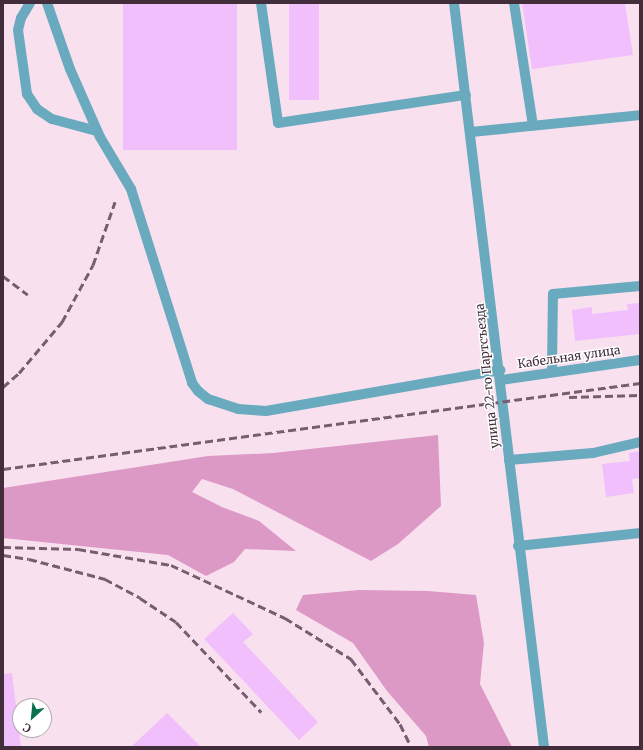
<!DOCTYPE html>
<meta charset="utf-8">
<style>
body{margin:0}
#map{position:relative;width:643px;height:750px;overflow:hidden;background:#f8e0ef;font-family:Merriweather,serif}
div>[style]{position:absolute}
.forest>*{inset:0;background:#dd99c6}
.building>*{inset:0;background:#f1bffc;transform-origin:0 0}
.minor>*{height:10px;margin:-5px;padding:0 5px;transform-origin:5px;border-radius:5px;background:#6aaabe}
.rail>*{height:3px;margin-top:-1.5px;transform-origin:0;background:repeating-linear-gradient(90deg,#755f6e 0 8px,transparent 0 12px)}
span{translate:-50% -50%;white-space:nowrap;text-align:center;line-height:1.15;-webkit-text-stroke:3px #fff;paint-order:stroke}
.street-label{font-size:12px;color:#422d3b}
.frame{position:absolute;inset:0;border:4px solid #422d3b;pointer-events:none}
.north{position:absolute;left:12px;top:698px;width:40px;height:40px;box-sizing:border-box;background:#fff;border:1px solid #b3abb1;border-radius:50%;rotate:207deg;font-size:11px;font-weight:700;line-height:16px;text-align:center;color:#422d3b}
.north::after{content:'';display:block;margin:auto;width:14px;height:18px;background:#07724b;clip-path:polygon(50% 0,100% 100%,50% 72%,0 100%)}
</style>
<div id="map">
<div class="forest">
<div style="clip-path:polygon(438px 435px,441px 506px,398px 544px,371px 561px,233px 489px,202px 479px,192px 492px,222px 507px,259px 521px,296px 551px,245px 549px,234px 562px,206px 576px,168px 555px,3px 538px,3px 488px,208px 456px,273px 453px)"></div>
<div style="clip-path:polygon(359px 590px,428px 591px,476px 595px,484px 643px,480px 684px,512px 747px,429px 747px,426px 736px,387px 691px,353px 643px,296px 610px,303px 595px)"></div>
</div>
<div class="building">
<div style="left:123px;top:3px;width:114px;height:147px"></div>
<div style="left:289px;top:3px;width:30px;height:97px"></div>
<div style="clip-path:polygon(522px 3px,625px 3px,633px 55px,532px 69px)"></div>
<div style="clip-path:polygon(640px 303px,640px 334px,575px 341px,572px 310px,592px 307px,592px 314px,628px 310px,627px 304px)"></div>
<div style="clip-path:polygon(640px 451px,640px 478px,632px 479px,634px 493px,606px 497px,602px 464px,630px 461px,629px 453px)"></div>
<div style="clip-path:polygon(233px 613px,253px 634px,243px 642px,318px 722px,299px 740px,204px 639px)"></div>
<div style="clip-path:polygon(12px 673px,21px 747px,3px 747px,3px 674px)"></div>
<div style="clip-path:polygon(167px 713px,201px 747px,131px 747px)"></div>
</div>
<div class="minor">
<div style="left:30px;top:3px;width:17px;rotate:121deg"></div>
<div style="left:21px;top:18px;width:12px;rotate:104deg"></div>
<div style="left:18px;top:30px;width:65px;rotate:82deg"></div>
<div style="left:27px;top:94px;width:18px;rotate:56deg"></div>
<div style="left:37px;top:109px;width:18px;rotate:34deg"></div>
<div style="left:52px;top:119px;width:47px;rotate:14.9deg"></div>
<div style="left:47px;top:3px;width:70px;rotate:70.8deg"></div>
<div style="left:70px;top:69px;width:74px;rotate:66.2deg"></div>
<div style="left:100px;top:137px;width:61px;rotate:59.2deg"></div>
<div style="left:131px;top:189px;width:203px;rotate:72.5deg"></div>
<div style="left:192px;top:383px;width:10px;rotate:53deg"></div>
<div style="left:198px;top:391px;width:13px;rotate:39deg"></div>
<div style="left:208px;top:399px;width:32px;rotate:18deg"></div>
<div style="left:238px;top:409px;width:28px;rotate:4deg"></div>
<div style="left:266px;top:411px;width:238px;rotate:-9.9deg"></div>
<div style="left:261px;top:3px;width:121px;rotate:81.9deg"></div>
<div style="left:278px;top:123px;width:190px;rotate:-8.5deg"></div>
<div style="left:454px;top:3px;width:749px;rotate:83.1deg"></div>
<div style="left:514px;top:3px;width:124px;rotate:81.2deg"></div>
<div style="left:471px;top:132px;width:170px;rotate:-5.7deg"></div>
<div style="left:552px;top:371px;width:77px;rotate:-89.3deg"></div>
<div style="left:553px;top:294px;width:87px;rotate:-5.3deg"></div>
<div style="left:501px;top:380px;width:140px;rotate:-8.2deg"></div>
<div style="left:509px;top:460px;width:84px;rotate:-4.8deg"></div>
<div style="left:593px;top:453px;width:48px;rotate:-13.2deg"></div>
<div style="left:518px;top:546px;width:123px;rotate:-6.1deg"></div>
</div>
<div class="rail">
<div style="left:3px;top:276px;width:31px;rotate:37deg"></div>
<div style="left:3px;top:387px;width:21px;rotate:-41deg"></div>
<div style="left:19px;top:373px;width:67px;rotate:-49.9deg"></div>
<div style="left:62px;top:322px;width:65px;rotate:-61.5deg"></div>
<div style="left:93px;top:265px;width:67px;rotate:-70.8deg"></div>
<div style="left:569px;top:397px;width:71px;rotate:-1.6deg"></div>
<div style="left:3px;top:469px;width:643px;rotate:-7.69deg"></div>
<div style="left:3px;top:547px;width:75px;rotate:1.5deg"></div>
<div style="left:78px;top:549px;width:94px;rotate:9.8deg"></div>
<div style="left:171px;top:565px;width:126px;rotate:24.9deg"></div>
<div style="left:285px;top:618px;width:78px;rotate:31.8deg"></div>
<div style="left:351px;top:659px;width:81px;rotate:53deg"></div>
<div style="left:400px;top:724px;width:25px;rotate:64deg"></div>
<div style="left:3px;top:555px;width:26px;rotate:9deg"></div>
<div style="left:29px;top:559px;width:79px;rotate:14.7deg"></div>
<div style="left:105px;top:579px;width:40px;rotate:28deg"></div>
<div style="left:140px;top:598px;width:43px;rotate:33.7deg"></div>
<div style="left:176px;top:622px;width:124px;rotate:46.6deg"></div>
</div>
<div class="street-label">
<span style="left:569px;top:357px;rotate:-8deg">Кабельная улица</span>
<span style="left:487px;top:376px;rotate:-96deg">улица 22-го Партсъезда</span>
</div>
<div class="frame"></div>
<div class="north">С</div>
</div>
